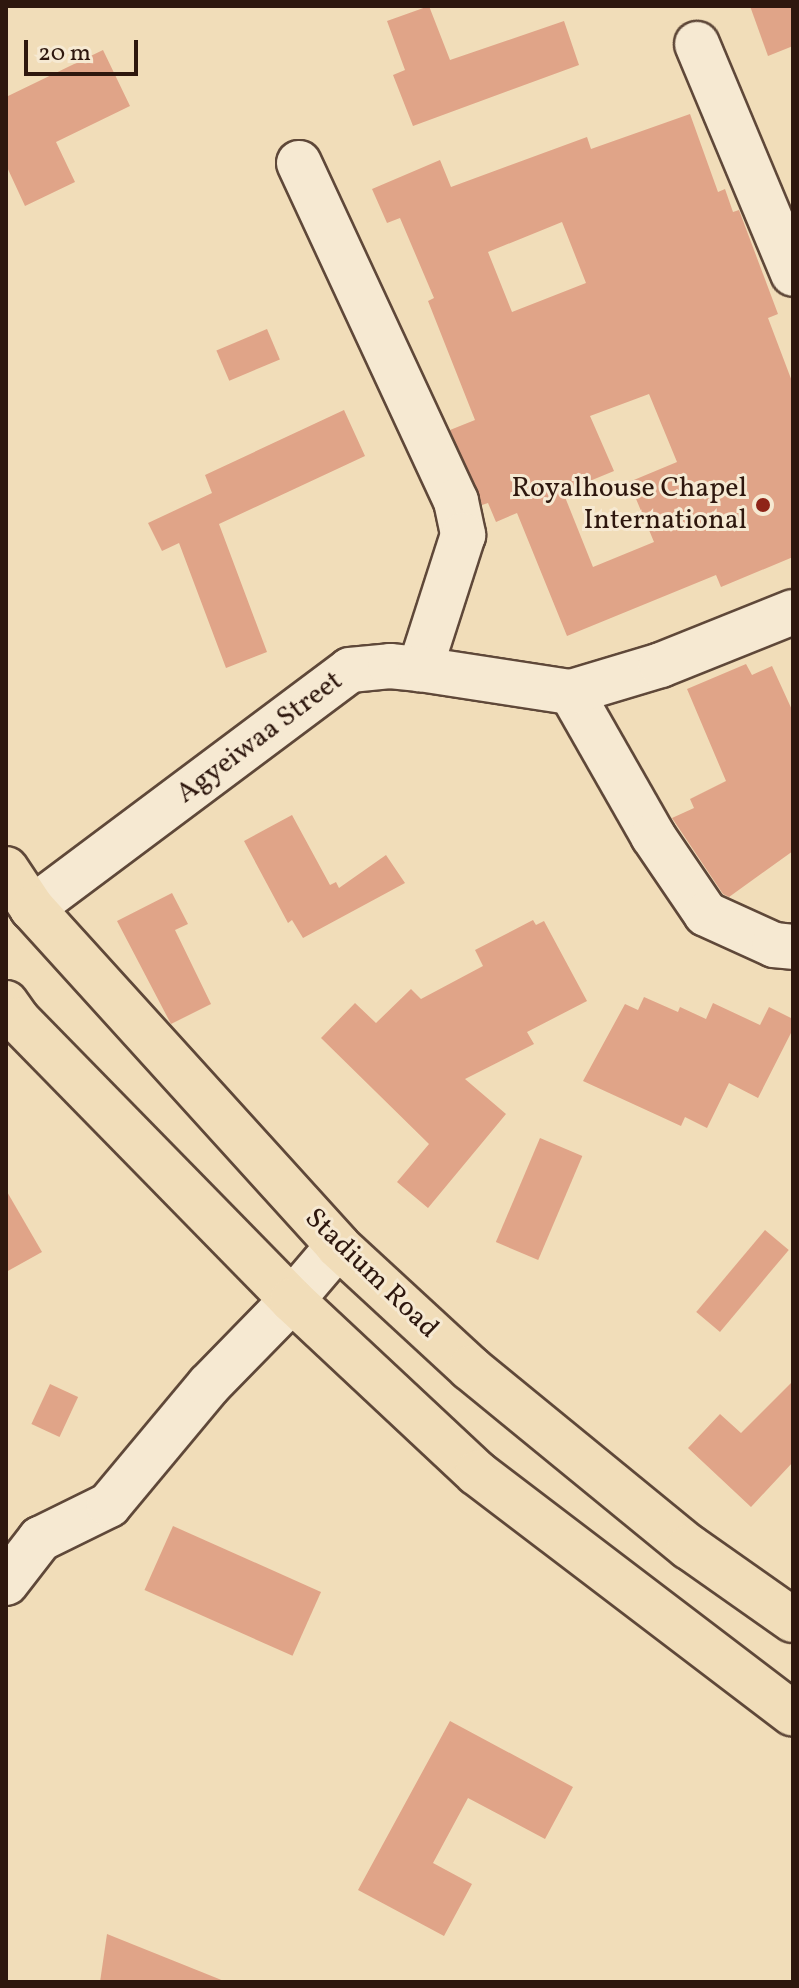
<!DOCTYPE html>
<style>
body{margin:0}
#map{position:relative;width:799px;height:1988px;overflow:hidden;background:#f1ddb9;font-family:Vollkorn,serif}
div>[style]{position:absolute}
.building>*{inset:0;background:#e0a488;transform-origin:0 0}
.roads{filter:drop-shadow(2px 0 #5f4839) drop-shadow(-2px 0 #5f4839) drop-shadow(0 2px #5f4839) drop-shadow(0 -2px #5f4839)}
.minor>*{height:44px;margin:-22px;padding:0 22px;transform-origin:22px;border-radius:22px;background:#f6e9d2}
.major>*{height:44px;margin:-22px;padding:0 22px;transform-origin:22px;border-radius:22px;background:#f1ddb9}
.dots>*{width:22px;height:22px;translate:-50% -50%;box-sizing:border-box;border:4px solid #f6e9d2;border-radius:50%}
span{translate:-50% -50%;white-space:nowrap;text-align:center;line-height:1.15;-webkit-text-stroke:6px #f6e9d2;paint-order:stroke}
.poi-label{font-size:28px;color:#2e170e}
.right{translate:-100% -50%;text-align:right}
.street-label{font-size:28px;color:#2e170e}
.frame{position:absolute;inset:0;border:8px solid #2e170e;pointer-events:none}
.scale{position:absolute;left:24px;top:40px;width:114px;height:36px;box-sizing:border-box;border:4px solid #2e170e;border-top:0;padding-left:10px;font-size:24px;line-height:28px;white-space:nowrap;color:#2e170e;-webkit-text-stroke:6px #f6e9d2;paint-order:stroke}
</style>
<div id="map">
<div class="building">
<div style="clip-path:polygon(429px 6px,450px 60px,564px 21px,579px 65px,413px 126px,393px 75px,405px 70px,387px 21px)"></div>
<div style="clip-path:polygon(750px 6px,793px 6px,793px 46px,768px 56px)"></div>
<div style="clip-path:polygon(103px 50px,130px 106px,56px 142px,75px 182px,25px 206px,6px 165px,6px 97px)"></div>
<div style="clip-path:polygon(evenodd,690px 114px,718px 192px,725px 189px,733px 212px,739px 210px,778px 314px,768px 318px,793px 384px,793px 557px,721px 587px,716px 575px,567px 636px,517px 513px,496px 522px,488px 503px,482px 505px,450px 430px,475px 420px,428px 301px,434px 298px,400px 218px,387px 223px,372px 189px,440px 160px,451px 187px,587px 137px,591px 149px,690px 114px,562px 222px,586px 283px,512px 312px,488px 252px,562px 222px,690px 114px,649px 394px,677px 462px,629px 482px,654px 542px,593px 567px,563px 492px,614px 471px,590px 416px,649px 394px)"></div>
<div style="left:267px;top:329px;width:33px;height:55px;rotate:67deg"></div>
<div style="clip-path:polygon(344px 410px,365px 456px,219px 524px,267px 652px,226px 668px,179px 543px,162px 551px,148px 523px,212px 493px,205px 475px)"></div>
<div style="clip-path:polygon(746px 664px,752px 675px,772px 666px,793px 712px,793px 851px,729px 897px,723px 894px,672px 818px,694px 808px,690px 799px,726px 781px,687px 689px)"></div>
<div style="clip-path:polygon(292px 815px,330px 885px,336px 882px,339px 888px,386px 855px,405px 883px,303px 938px,292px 920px,288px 923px,244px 841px)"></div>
<div style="clip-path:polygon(172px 893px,188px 924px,175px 930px,211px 1004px,171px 1024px,117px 921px)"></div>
<div style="clip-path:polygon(533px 920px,536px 925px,544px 921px,587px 1001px,527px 1032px,534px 1044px,465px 1079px,506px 1114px,428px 1208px,397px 1182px,429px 1144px,321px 1038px,355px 1003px,376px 1023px,411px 989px,421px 999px,483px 966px,475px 950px)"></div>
<div style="clip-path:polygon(644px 997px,678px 1012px,680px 1007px,706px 1019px,713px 1003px,760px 1025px,769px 1007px,793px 1019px,793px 1029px,758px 1098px,729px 1083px,707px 1128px,685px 1117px,681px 1126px,583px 1081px,625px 1004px,638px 1010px)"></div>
<div style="left:540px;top:1138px;width:46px;height:113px;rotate:23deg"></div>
<div style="clip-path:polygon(6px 1190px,42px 1252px,6px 1272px)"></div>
<div style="left:765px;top:1230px;width:31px;height:107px;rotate:40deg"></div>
<div style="clip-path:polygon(793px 1381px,793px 1462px,751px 1507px,688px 1448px,720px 1414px,741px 1433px)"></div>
<div style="left:50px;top:1384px;width:31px;height:44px;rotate:25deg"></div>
<div style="left:173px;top:1526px;width:162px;height:70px;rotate:24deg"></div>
<div style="clip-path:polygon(450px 1721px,573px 1787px,545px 1839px,468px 1798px,433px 1863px,472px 1884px,444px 1936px,358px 1890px)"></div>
<div style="clip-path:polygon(107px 1934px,224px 1981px,224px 1982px,100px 1982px)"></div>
</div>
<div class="roads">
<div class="minor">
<div style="left:697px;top:44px;width:249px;rotate:67.3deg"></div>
<div style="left:299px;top:163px;width:373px;rotate:65.1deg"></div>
<div style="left:456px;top:501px;width:35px;rotate:78deg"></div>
<div style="left:463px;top:535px;width:141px;rotate:107.8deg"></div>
<div style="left:571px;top:692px;width:166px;rotate:60.3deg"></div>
<div style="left:653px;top:836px;width:94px;rotate:55.8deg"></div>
<div style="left:706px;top:914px;width:75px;rotate:24.5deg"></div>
<div style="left:774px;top:945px;width:19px;rotate:6deg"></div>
<div style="left:32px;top:908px;width:397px;rotate:-36.8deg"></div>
<div style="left:350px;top:670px;width:40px;rotate:-5.7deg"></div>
<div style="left:390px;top:666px;width:30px;rotate:6deg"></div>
<div style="left:420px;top:669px;width:153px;rotate:8.7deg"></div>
<div style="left:571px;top:692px;width:94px;rotate:-16.7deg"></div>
<div style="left:661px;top:665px;width:142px;rotate:-21.9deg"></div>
<div style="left:6px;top:1583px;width:56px;rotate:-52.3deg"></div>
<div style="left:40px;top:1539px;width:77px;rotate:-26.2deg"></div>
<div style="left:109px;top:1505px;width:156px;rotate:-50.2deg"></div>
<div style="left:209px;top:1385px;width:119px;rotate:-45.7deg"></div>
<div style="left:292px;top:1300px;width:71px;rotate:-49.6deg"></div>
</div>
<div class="major">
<div style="left:6px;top:869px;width:47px;rotate:56.3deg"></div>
<div style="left:32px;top:908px;width:456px;rotate:47.8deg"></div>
<div style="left:338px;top:1246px;width:180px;rotate:42.7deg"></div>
<div style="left:470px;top:1368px;width:283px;rotate:39.3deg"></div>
<div style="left:689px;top:1547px;width:127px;rotate:35.1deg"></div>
<div style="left:6px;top:1003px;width:21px;rotate:55deg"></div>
<div style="left:18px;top:1020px;width:392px;rotate:45.6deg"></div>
<div style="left:292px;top:1300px;width:253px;rotate:43.1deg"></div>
<div style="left:477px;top:1473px;width:397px;rotate:37.3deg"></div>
</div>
</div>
<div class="dots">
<div style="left:763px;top:505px;background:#8f2418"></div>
</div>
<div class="poi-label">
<span class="right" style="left:747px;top:505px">Royalhouse Chapel<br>International</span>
</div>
<div class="street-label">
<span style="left:260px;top:738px;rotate:-37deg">Agyeiwaa Street</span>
<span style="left:371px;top:1274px;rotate:44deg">Stadium Road</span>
</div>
<div class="frame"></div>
<div class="scale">20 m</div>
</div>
